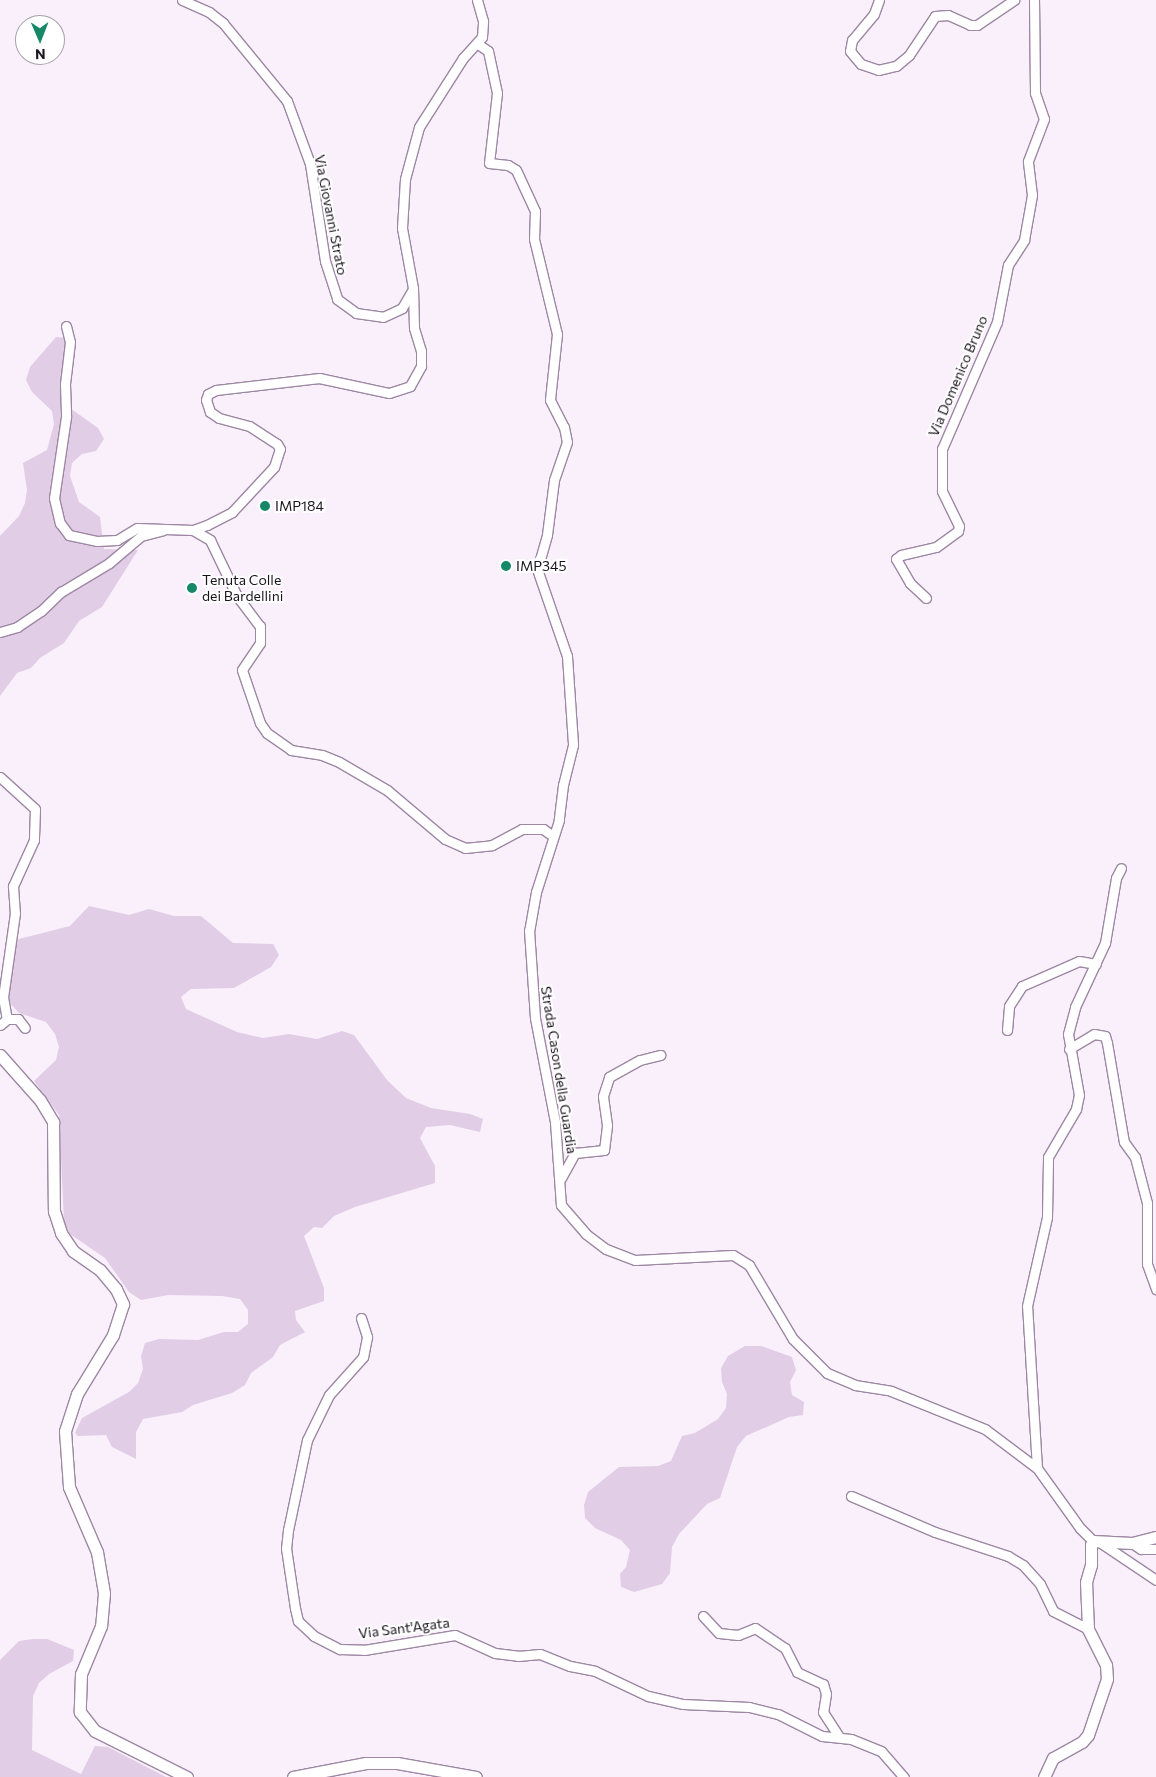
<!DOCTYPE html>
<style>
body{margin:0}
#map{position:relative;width:1156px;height:1777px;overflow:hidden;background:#f9f0fc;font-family:Commissioner,sans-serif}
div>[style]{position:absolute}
.green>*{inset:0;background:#e1cde6}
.roads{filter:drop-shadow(1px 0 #9d87a3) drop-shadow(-1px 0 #9d87a3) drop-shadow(0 1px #9d87a3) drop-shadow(0 -1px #9d87a3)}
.minor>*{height:9px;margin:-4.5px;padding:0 4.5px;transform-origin:4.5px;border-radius:4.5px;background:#fff}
.tertiary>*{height:11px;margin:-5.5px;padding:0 5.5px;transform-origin:5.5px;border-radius:5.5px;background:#fff}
.dots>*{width:14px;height:14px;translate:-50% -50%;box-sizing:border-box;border:2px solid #fff;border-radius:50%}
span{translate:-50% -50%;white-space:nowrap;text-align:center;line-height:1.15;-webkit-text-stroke:4px #fff;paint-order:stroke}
.street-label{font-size:14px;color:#1b131e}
.poi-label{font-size:14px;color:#1b131e}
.left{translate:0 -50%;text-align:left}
.north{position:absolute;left:15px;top:15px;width:50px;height:50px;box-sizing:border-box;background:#fff;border:1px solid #a4a1a5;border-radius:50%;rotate:179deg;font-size:14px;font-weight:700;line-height:20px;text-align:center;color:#1b131e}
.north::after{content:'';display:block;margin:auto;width:18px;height:22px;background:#168868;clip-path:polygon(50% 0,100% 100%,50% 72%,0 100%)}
</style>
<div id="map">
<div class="green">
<div style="clip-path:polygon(56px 337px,69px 338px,63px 403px,98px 428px,104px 439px,96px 451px,82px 454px,72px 463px,70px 476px,79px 502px,100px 517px,104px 549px,138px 550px,102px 607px,79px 621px,64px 643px,40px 658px,31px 668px,17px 673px,0 696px,0 536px,19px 516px,25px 503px,27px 490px,23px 463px,47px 450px,54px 424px,52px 411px,32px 392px,26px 380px,30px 367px)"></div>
<div style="clip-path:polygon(89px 906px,129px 915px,149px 909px,174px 916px,201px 916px,233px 943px,273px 944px,279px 955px,271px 967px,234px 988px,191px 989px,181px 997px,186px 1009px,237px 1032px,263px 1038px,289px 1034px,317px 1039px,342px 1031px,354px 1035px,387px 1080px,406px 1098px,431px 1108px,470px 1114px,483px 1119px,480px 1132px,450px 1125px,426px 1127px,420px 1138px,435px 1166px,435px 1183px,355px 1207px,334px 1216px,322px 1228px,314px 1227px,304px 1236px,324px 1288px,324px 1301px,295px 1311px,296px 1320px,305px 1332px,280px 1345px,273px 1357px,251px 1373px,245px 1385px,232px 1393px,193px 1405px,182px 1412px,143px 1419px,136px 1432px,136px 1459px,112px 1447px,106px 1435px,78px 1436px,75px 1433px,82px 1418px,129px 1392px,138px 1383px,143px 1369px,141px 1356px,145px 1343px,159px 1339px,198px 1340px,224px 1332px,238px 1332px,248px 1324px,248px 1310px,240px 1299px,222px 1296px,168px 1295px,141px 1300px,129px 1292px,105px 1258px,70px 1234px,64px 1222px,59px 1115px,34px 1081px,56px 1060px,59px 1047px,55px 1034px,46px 1022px,19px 1013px,10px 1003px,7px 977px,11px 950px,19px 939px,70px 926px)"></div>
<div style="clip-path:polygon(745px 1346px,761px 1346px,792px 1357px,796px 1370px,790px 1382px,792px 1395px,804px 1402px,803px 1415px,789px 1417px,746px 1436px,737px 1447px,720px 1498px,707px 1504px,679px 1534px,672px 1547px,670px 1573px,662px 1584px,634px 1592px,621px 1587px,620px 1574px,626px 1567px,630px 1550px,621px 1540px,595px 1528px,585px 1518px,584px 1505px,588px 1492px,619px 1467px,658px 1466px,671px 1461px,682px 1436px,695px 1433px,718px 1419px,726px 1408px,727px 1394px,722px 1382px,721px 1368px,728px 1356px)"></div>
<div style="clip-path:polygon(33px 1639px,47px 1639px,74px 1650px,73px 1661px,49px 1674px,39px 1683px,33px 1696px,32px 1750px,81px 1774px,95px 1746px,108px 1747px,166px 1777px,0 1777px,0 1660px,19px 1641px)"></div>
</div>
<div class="roads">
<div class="minor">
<div style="left:182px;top:0;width:30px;rotate:24deg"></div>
<div style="left:209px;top:12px;width:18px;rotate:38deg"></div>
<div style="left:223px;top:23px;width:101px;rotate:50.6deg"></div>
<div style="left:287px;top:101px;width:67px;rotate:69.9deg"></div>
<div style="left:310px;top:164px;width:98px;rotate:81.2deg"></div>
<div style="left:325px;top:261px;width:40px;rotate:72deg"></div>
<div style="left:337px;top:299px;width:24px;rotate:36deg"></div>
<div style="left:356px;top:313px;width:27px;rotate:8deg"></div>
<div style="left:383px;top:317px;width:21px;rotate:-25deg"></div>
<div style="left:402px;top:308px;width:20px;rotate:-60deg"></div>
<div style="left:879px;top:0;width:15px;rotate:110deg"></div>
<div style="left:874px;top:14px;width:34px;rotate:130deg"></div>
<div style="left:852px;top:40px;width:11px;rotate:100deg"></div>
<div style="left:850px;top:51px;width:17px;rotate:50deg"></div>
<div style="left:861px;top:64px;width:18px;rotate:19deg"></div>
<div style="left:878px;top:70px;width:18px;rotate:-13deg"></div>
<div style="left:896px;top:66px;width:17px;rotate:-40deg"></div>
<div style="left:909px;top:55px;width:47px;rotate:-56.3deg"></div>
<div style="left:935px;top:16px;width:13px;rotate:-4deg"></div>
<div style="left:948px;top:15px;width:24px;rotate:24deg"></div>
<div style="left:970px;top:25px;width:7px"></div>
<div style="left:977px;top:25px;width:45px;rotate:-34deg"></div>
<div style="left:478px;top:44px;width:12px;rotate:35deg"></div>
<div style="left:488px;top:51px;width:43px;rotate:77.9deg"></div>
<div style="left:497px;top:93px;width:70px;rotate:96.5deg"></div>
<div style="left:489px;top:163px;width:19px;rotate:6deg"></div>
<div style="left:508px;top:165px;width:9px;rotate:32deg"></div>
<div style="left:516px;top:170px;width:45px;rotate:65.1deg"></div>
<div style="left:535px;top:211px;width:28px;rotate:92deg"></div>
<div style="left:534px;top:239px;width:98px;rotate:76.4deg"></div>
<div style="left:557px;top:334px;width:66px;rotate:96.1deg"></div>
<div style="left:550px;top:400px;width:30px;rotate:63deg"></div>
<div style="left:564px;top:427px;width:15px;rotate:79deg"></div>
<div style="left:567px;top:442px;width:40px;rotate:108.9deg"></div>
<div style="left:554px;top:480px;width:55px;rotate:97.3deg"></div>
<div style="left:547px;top:535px;width:35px;rotate:106deg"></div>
<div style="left:537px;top:569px;width:92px;rotate:71deg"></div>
<div style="left:567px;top:656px;width:89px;rotate:86.1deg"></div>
<div style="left:573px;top:745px;width:41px;rotate:104deg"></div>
<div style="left:563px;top:785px;width:35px;rotate:97deg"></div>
<div style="left:559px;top:820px;width:76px;rotate:107.7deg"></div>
<div style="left:536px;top:892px;width:39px;rotate:100deg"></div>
<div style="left:529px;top:930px;width:88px;rotate:86.1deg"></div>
<div style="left:535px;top:1018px;width:106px;rotate:79.1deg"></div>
<div style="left:555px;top:1122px;width:83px;rotate:85.9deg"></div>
<div style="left:561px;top:1205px;width:38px;rotate:49deg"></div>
<div style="left:586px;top:1234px;width:25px;rotate:37deg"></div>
<div style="left:606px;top:1249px;width:31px;rotate:21deg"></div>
<div style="left:635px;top:1260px;width:98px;rotate:-2.9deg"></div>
<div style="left:733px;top:1255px;width:19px;rotate:32deg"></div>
<div style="left:749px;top:1265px;width:86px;rotate:59.3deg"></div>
<div style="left:793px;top:1339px;width:48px;rotate:45deg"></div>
<div style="left:827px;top:1373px;width:30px;rotate:23deg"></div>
<div style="left:855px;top:1385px;width:36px;rotate:9deg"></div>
<div style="left:891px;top:1391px;width:101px;rotate:22deg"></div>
<div style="left:985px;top:1429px;width:65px;rotate:36.9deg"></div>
<div style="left:1037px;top:1468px;width:74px;rotate:54.4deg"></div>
<div style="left:1080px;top:1528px;width:18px;rotate:45deg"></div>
<div style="left:66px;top:326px;width:16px;rotate:76deg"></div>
<div style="left:70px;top:342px;width:42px;rotate:96.8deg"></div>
<div style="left:65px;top:384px;width:33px;rotate:88deg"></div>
<div style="left:66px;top:417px;width:82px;rotate:98.4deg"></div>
<div style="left:54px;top:498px;width:26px;rotate:77deg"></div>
<div style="left:60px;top:523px;width:15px;rotate:53deg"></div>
<div style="left:69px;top:535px;width:29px;rotate:12deg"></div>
<div style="left:97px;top:541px;width:20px;rotate:-3deg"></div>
<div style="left:117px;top:540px;width:23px;rotate:-31deg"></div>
<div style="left:137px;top:528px;width:56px;rotate:2deg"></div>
<div style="left:193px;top:530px;width:15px;rotate:-20deg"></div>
<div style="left:207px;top:525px;width:28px;rotate:-27deg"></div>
<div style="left:232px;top:512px;width:62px;rotate:-47deg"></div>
<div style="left:274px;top:467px;width:19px;rotate:-72deg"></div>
<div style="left:280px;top:449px;width:6px;rotate:-121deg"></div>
<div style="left:277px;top:444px;width:33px;rotate:-147deg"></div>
<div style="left:249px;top:426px;width:31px;rotate:-165deg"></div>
<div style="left:219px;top:418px;width:11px;rotate:-146deg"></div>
<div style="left:210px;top:412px;width:13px;rotate:-108deg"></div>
<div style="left:206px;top:400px;width:6px;rotate:-72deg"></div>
<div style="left:208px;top:394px;width:9px;rotate:-27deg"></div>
<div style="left:216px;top:390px;width:104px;rotate:-6.6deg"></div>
<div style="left:319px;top:378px;width:72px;rotate:12.1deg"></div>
<div style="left:389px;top:393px;width:22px;rotate:-18deg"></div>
<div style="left:410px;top:386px;width:23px;rotate:-61deg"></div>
<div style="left:421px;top:366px;width:15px;rotate:-90deg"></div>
<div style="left:421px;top:351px;width:24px;rotate:-107deg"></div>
<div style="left:414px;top:328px;width:40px;rotate:-91.4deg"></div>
<div style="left:413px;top:288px;width:61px;rotate:-100.4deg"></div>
<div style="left:402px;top:228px;width:49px;rotate:-86.5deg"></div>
<div style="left:405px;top:179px;width:54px;rotate:-74.9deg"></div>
<div style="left:419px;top:127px;width:82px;rotate:-57.5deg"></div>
<div style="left:463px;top:58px;width:28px;rotate:-48deg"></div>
<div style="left:482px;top:37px;width:16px;rotate:-86deg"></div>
<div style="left:483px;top:21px;width:22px;rotate:-106deg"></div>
<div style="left:193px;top:530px;width:20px;rotate:30deg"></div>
<div style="left:210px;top:540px;width:62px;rotate:64.3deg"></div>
<div style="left:237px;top:596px;width:38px;rotate:53deg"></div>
<div style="left:260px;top:626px;width:17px;rotate:90deg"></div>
<div style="left:260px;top:643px;width:32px;rotate:124deg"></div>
<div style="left:242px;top:670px;width:56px;rotate:71.2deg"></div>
<div style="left:260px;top:723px;width:12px;rotate:55deg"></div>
<div style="left:267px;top:733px;width:29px;rotate:35deg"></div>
<div style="left:291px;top:750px;width:31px;rotate:9deg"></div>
<div style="left:322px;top:755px;width:18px;rotate:22deg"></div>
<div style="left:339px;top:762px;width:56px;rotate:30.3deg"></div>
<div style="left:387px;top:790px;width:76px;rotate:40.2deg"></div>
<div style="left:445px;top:839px;width:22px;rotate:24deg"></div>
<div style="left:465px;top:848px;width:27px;rotate:-6deg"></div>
<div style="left:492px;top:845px;width:34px;rotate:-28deg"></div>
<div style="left:522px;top:829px;width:21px"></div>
<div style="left:543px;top:829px;width:12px;rotate:35deg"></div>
<div style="left:926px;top:598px;width:22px;rotate:-137deg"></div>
<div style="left:910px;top:583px;width:28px;rotate:-120deg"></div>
<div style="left:896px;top:559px;width:6px;rotate:-39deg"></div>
<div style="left:901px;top:555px;width:36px;rotate:-13deg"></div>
<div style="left:936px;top:547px;width:27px;rotate:-36deg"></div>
<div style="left:958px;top:531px;width:5px;rotate:-79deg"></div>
<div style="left:959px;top:526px;width:39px;rotate:-116deg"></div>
<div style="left:942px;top:491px;width:42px;rotate:-90deg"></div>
<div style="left:942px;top:449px;width:138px;rotate:-66.6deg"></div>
<div style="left:997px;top:322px;width:58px;rotate:-79.1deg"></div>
<div style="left:1008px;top:265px;width:30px;rotate:-57deg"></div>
<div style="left:1024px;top:240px;width:46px;rotate:-79.9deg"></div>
<div style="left:1032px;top:195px;width:34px;rotate:-97deg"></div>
<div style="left:1028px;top:161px;width:45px;rotate:-69.1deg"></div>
<div style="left:1044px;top:119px;width:28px;rotate:-109deg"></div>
<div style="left:1035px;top:93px;width:93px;rotate:-90.6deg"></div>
<div style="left:0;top:632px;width:18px;rotate:-16deg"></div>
<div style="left:17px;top:627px;width:29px;rotate:-34deg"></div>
<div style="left:41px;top:611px;width:28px;rotate:-44deg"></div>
<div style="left:61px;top:592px;width:56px;rotate:-31.1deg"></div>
<div style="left:109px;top:563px;width:42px;rotate:-40.2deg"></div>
<div style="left:141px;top:536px;width:23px;rotate:-15deg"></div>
<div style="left:0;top:777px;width:47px;rotate:42.4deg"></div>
<div style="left:35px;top:809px;width:31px;rotate:92deg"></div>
<div style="left:34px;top:840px;width:51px;rotate:114.5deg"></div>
<div style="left:13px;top:886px;width:27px;rotate:86deg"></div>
<div style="left:15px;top:913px;width:85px;rotate:98.1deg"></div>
<div style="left:3px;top:997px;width:22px;rotate:80deg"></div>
<div style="left:7px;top:1019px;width:9px;rotate:139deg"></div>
<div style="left:7px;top:1019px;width:11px"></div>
<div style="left:18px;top:1019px;width:11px;rotate:52deg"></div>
<div style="left:1007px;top:1030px;width:24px;rotate:-85deg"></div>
<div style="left:1009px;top:1006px;width:24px;rotate:-57deg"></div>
<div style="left:1022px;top:986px;width:62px;rotate:-23.7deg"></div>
<div style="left:1079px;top:961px;width:17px;rotate:10deg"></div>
<div style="left:1069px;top:1049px;width:29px;rotate:-31deg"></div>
<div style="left:1094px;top:1034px;width:11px;rotate:10deg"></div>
<div style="left:1105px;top:1036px;width:7px;rotate:74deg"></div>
<div style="left:1107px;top:1043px;width:100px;rotate:80.3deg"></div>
<div style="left:1124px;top:1142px;width:19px;rotate:54deg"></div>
<div style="left:1135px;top:1157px;width:48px;rotate:75.4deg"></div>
<div style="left:1147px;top:1203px;width:61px;rotate:90deg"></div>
<div style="left:1147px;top:1264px;width:27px;rotate:70deg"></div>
<div style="left:561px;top:1178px;width:29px;rotate:-61deg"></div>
<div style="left:575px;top:1153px;width:29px;rotate:-6deg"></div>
<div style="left:604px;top:1150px;width:25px;rotate:-83deg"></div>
<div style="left:607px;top:1125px;width:29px;rotate:-98deg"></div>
<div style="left:603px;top:1096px;width:20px;rotate:-72deg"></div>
<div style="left:609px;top:1077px;width:35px;rotate:-29deg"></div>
<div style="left:640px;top:1060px;width:21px;rotate:-14deg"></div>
<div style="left:361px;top:1318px;width:20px;rotate:72deg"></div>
<div style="left:367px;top:1337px;width:20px;rotate:101deg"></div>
<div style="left:363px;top:1357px;width:51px;rotate:131.8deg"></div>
<div style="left:329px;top:1395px;width:50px;rotate:116.1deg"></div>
<div style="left:307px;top:1440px;width:92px;rotate:101.9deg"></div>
<div style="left:288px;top:1530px;width:18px;rotate:96deg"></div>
<div style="left:286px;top:1548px;width:61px;rotate:81.5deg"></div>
<div style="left:295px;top:1608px;width:13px;rotate:77deg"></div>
<div style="left:298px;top:1621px;width:22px;rotate:43deg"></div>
<div style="left:314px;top:1636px;width:29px;rotate:27deg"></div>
<div style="left:340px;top:1649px;width:24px;rotate:2deg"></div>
<div style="left:364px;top:1650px;width:92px;rotate:-9.4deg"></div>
<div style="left:455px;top:1635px;width:44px;rotate:24.2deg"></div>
<div style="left:495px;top:1653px;width:23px;rotate:7deg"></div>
<div style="left:518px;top:1656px;width:22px;rotate:-5deg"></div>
<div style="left:540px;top:1654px;width:32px;rotate:22deg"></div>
<div style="left:570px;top:1666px;width:25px;rotate:11deg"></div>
<div style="left:595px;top:1671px;width:59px;rotate:25.3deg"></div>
<div style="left:648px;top:1696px;width:36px;rotate:13deg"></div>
<div style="left:683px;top:1704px;width:66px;rotate:2.6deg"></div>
<div style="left:749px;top:1707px;width:30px;rotate:14deg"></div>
<div style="left:778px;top:1714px;width:49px;rotate:26.6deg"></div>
<div style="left:822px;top:1736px;width:29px;rotate:6deg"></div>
<div style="left:851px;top:1739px;width:32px;rotate:22deg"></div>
<div style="left:881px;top:1751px;width:35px;rotate:49deg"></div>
<div style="left:1037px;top:1468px;width:162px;rotate:-93.5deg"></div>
<div style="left:1027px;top:1306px;width:91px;rotate:-77.3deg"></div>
<div style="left:1047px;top:1217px;width:60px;rotate:-89deg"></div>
<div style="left:1048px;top:1157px;width:56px;rotate:-59.7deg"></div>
<div style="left:1076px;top:1109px;width:14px;rotate:-78deg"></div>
<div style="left:1079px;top:1095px;width:62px;rotate:-100.2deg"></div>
<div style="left:1068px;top:1034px;width:28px;rotate:-75deg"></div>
<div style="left:1075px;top:1007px;width:71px;rotate:-64.9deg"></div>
<div style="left:1105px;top:943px;width:66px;rotate:-80.4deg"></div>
<div style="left:1116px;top:878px;width:11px;rotate:-63deg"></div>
<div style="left:851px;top:1496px;width:91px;rotate:23.2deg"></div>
<div style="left:935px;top:1532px;width:77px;rotate:18.2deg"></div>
<div style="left:1008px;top:1556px;width:17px;rotate:31deg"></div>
<div style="left:1023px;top:1565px;width:25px;rotate:48deg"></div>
<div style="left:1040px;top:1584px;width:30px;rotate:64deg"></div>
<div style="left:1053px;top:1611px;width:39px;rotate:27deg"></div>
<div style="left:1098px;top:1541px;width:70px;rotate:33.9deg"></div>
<div style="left:1132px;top:1543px;width:11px;rotate:34deg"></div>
<div style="left:1141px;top:1549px;width:15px"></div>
<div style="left:703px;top:1616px;width:23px;rotate:47deg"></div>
<div style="left:719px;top:1633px;width:19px;rotate:6deg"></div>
<div style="left:738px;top:1635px;width:18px;rotate:-22deg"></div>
<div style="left:755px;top:1628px;width:36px;rotate:34deg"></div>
<div style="left:785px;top:1648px;width:27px;rotate:63deg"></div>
<div style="left:797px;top:1672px;width:29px;rotate:25deg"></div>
<div style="left:823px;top:1684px;width:10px;rotate:73deg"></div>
<div style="left:826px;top:1694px;width:18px;rotate:99deg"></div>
<div style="left:823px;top:1712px;width:30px;rotate:57deg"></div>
</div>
<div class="tertiary">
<div style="left:0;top:1055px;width:60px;rotate:48.4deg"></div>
<div style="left:40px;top:1100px;width:26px;rotate:59deg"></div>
<div style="left:53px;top:1122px;width:89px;rotate:89.4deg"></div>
<div style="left:54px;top:1211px;width:23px;rotate:72deg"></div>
<div style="left:61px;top:1233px;width:22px;rotate:56deg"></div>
<div style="left:73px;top:1251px;width:33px;rotate:35deg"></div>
<div style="left:100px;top:1270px;width:25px;rotate:50deg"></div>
<div style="left:116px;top:1289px;width:17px;rotate:65deg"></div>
<div style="left:123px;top:1304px;width:33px;rotate:108deg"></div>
<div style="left:113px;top:1335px;width:69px;rotate:121.4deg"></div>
<div style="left:77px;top:1394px;width:39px;rotate:108deg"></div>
<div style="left:65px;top:1431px;width:56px;rotate:85.9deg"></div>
<div style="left:69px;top:1487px;width:71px;rotate:66.7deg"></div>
<div style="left:97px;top:1552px;width:42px;rotate:80.3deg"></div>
<div style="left:104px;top:1593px;width:33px;rotate:95deg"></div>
<div style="left:101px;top:1626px;width:52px;rotate:112.6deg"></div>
<div style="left:81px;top:1674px;width:38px;rotate:92deg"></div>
<div style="left:80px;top:1712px;width:24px;rotate:52deg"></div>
<div style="left:95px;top:1731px;width:103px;rotate:26.6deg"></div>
<div style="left:293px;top:1777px;width:74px;rotate:-10.9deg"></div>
<div style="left:366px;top:1763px;width:31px"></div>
<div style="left:397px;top:1763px;width:80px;rotate:10deg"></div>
<div style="left:1044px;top:1777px;width:21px;rotate:-65deg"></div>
<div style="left:1053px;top:1758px;width:33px;rotate:-29deg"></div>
<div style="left:1082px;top:1742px;width:9px;rotate:-49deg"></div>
<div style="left:1088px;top:1735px;width:59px;rotate:-71.3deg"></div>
<div style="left:1107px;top:1679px;width:14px;rotate:-94deg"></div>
<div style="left:1106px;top:1665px;width:40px;rotate:-116.6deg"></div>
<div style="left:1088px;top:1629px;width:47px;rotate:-92.4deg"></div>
<div style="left:1086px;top:1582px;width:18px;rotate:-74deg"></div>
<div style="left:1091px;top:1565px;width:20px;rotate:-90deg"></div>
<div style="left:1091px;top:1545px;width:4px;rotate:-63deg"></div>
<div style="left:1093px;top:1541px;width:39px;rotate:3deg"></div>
<div style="left:1132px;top:1543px;width:25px;rotate:-14deg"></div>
</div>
</div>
<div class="dots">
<div style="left:265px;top:506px;background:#168868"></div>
<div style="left:506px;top:566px;background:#168868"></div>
<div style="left:192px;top:588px;background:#168868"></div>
</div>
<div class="street-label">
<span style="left:331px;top:215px;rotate:79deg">Via Giovanni Strato</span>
<span style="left:958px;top:376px;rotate:-67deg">Via Domenico Bruno</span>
<span style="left:559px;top:1070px;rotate:81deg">Strada Cason della Guardia</span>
<span style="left:404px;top:1628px;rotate:-7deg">Via Sant'Agata</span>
</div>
<div class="poi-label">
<span class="left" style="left:275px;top:506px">IMP184</span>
<span class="left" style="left:516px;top:566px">IMP345</span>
<span class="left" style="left:202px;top:588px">Tenuta Colle<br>dei Bardellini</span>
</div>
<div class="north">N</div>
</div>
